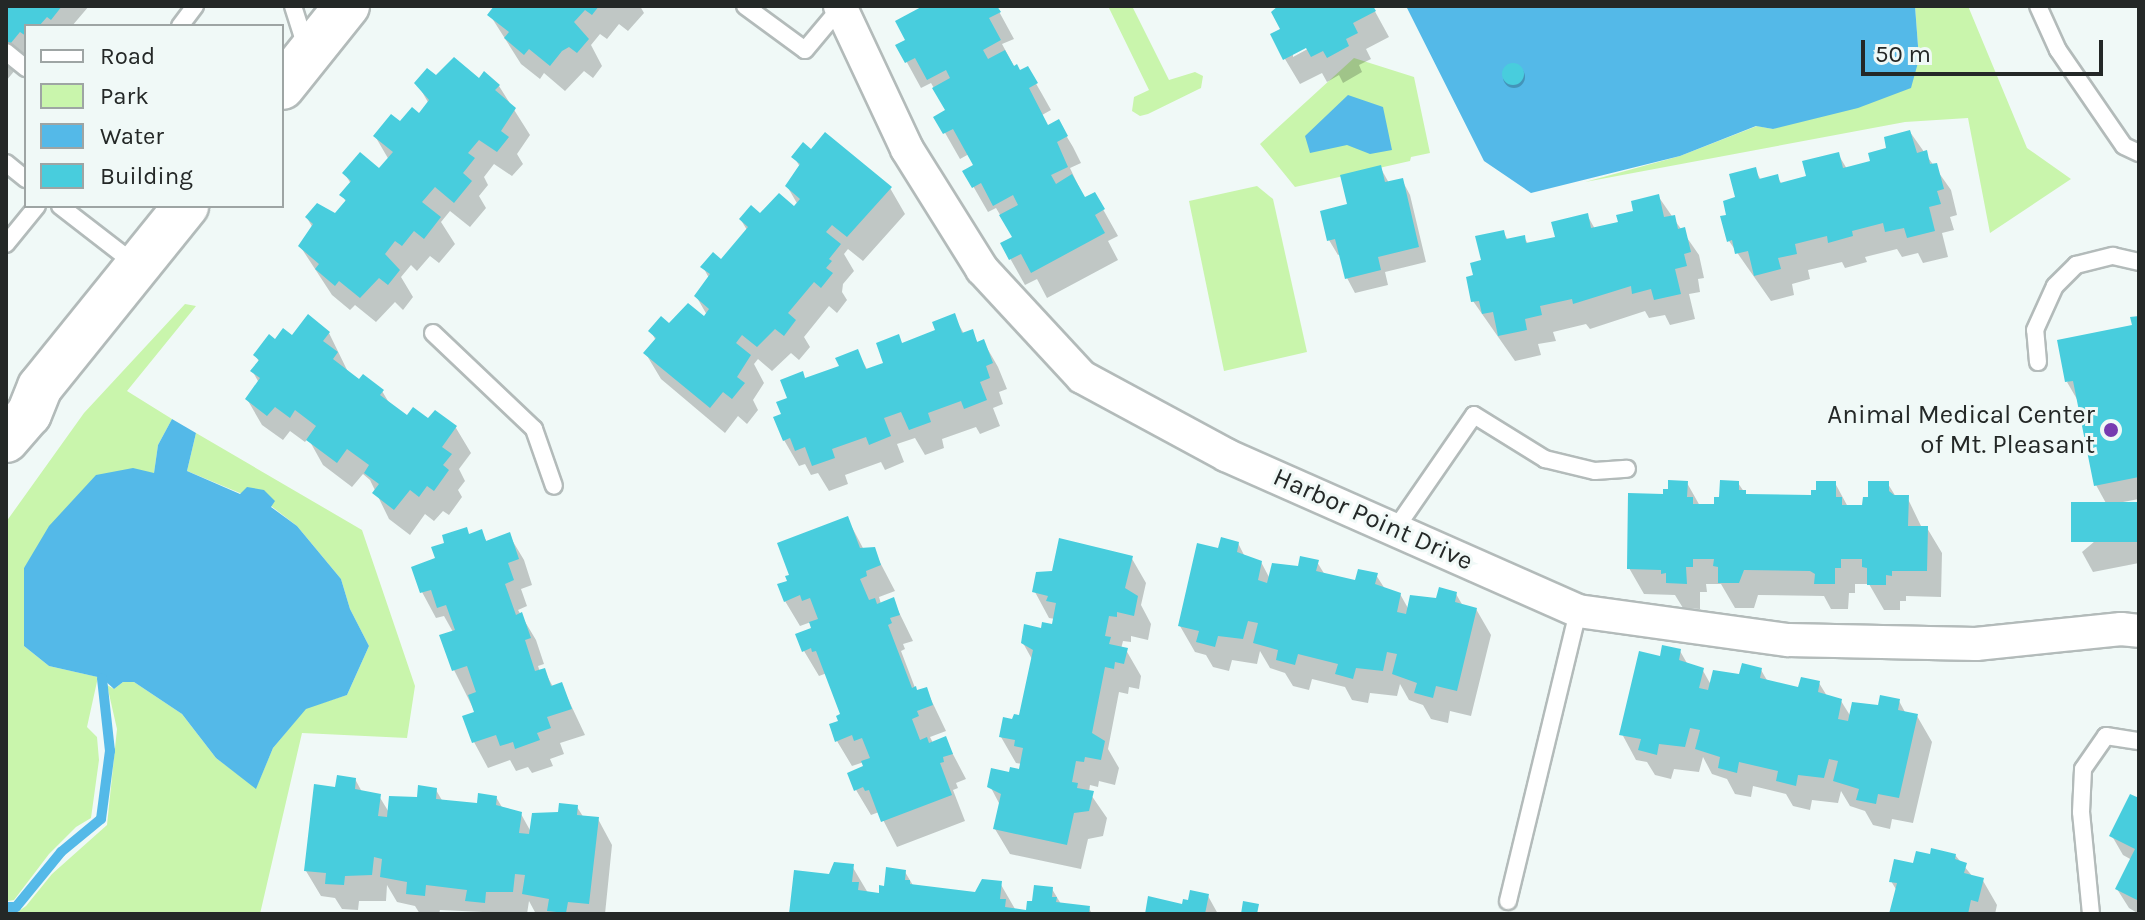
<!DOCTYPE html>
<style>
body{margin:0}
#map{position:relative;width:2145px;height:920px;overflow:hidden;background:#f0f9f7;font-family:Karla,sans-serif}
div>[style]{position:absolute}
.green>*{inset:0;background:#c9f5ac}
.water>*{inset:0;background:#54b9e8}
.shadow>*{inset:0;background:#0003}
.round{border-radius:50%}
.stream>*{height:10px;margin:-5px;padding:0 5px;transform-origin:5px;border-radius:5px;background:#54b9e8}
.building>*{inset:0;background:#48cddd;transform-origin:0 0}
.roads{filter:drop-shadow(2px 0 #b3bbba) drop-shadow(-2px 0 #b3bbba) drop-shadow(0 2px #b3bbba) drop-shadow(0 -2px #b3bbba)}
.service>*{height:16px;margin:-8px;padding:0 8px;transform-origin:8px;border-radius:8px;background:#fff}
.minor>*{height:32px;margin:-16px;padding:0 16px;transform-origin:16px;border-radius:16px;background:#fff}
.secondary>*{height:44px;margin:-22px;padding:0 22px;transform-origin:22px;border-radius:22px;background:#fff}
.dots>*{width:22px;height:22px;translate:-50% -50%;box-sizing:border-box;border:4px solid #f0f9f7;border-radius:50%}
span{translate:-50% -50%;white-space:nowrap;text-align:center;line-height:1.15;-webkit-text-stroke:6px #f0f9f7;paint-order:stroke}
.poi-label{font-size:26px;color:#242827}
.right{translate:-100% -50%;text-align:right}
.street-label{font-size:26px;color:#242827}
.frame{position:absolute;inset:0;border:8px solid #242827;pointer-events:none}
.legend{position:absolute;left:24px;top:24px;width:260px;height:184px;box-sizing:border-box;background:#f0f9f7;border:2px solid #9ea5a4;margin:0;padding:10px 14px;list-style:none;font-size:24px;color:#242827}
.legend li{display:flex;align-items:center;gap:16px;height:40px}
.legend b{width:40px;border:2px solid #9ea5a4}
.scale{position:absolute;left:1861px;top:40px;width:242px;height:36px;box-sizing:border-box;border:4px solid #242827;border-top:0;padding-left:10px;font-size:24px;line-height:28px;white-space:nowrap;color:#242827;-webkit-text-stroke:6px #f0f9f7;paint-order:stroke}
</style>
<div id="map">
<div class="green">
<div style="clip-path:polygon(1108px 6px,1132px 6px,1169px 80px,1195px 72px,1203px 76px,1201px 88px,1148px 114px,1140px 116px,1132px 111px,1134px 97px,1149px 90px)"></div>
<div style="clip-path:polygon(1915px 6px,1968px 6px,2027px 148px,2071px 179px,1990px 233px,1968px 118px,1905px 122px,1585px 182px,1680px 156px,1757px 126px,1773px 129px,1919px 59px)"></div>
<div style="clip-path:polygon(1354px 58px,1414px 77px,1430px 153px,1411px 157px,1410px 161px,1295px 187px,1260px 144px)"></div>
<div style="clip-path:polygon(1257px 186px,1273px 199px,1307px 352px,1224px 371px,1189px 201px)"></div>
<div style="clip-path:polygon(185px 304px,196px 306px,127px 391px,172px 419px,158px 445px,154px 473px,24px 568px,24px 646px,49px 666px,98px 677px,87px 727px,97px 737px,99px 760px,91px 818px,76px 827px,49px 854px,14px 900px,8px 901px,6px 522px,84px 413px)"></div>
<div style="clip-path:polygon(196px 433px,362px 530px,415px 686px,407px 738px,302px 733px,260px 914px,15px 914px,26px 906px,52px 874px,107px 825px,117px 729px,107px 685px,114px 689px,123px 682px,134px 682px,182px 714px,216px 758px,256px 788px,273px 748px,306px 708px,347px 695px,369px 646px,350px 609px,341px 579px,297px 526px,271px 506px,187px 471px)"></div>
</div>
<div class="water">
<div style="clip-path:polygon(1406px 6px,1915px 6px,1919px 59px,1911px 88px,1858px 108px,1773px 129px,1756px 126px,1680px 156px,1531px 193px,1484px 161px)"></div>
<div style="clip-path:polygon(1348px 95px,1383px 107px,1392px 150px,1370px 154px,1347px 145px,1310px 153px,1305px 136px)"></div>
<div style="clip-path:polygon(172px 419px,196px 433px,187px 471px,240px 494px,247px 487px,264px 490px,275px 501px,271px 507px,297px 526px,341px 579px,350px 609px,369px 646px,347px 695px,306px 709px,273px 748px,256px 789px,216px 758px,182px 714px,134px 682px,123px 682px,114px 689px,102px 678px,49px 666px,24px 646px,24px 568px,49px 526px,96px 475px,133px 468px,154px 473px,158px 445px)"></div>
</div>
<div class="shadow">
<div style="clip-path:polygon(6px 6px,89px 6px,72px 26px,26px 26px,26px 57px,6px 81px)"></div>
<div style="clip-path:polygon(496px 6px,640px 6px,644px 13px,628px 31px,619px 24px,607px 39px,600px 34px,591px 45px,602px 66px,593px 78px,584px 71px,565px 91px,544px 73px,540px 79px,521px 64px,490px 15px)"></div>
<div style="clip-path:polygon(927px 6px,996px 6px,1014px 39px,1002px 44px,1015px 68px,1020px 73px,1027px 68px,1042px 94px,1051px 110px,1042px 115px,1048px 127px,1058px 122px,1073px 147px,1081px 163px,1070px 168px,1085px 200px,1095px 195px,1118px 236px,1108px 241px,1118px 260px,1047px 298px,1037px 279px,1025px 285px,1002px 244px,1014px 238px,996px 208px,988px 212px,965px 172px,975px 166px,969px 154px,960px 159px,936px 117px,947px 111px,931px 83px,921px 88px,898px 46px,907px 41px)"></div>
<div style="clip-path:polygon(evenodd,1281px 6px,1372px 6px,1389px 37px,1366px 49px,1371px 59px,1359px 65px,1362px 72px,1343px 83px,1339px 75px,1327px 82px,1322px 73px,1300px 84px,1285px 59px,1281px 6px,1314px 42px,1315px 45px,1293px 57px,1293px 53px,1314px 42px)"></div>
<div class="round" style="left:1503px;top:66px;width:22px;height:22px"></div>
<div style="clip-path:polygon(436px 78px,499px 86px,530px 135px,517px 154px,523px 164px,512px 176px,494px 164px,484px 177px,488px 185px,479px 196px,486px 208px,470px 227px,450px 211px,441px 222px,455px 244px,439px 263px,430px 256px,417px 271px,411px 265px,401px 277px,413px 297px,403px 310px,395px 302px,376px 322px,355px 305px,350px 310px,332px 295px,300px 246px,313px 228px,307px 218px,336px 216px,346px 202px,342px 195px,351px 184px,345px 174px,380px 171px,389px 160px,375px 136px,419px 116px,429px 104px,417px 83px)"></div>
<div style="clip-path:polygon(1910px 132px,1951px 190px,1957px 215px,1950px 217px,1954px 230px,1942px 233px,1948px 257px,1923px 263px,1918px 253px,1902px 257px,1897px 249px,1865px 257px,1867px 262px,1845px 268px,1842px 262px,1808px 270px,1810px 279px,1792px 284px,1794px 295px,1771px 301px,1729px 241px,1729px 216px,1755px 170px,1761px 180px,1777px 177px,1782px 184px,1808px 178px,1838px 154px,1847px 169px,1872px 163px)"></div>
<div style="clip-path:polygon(812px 152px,890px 188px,905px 214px,863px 261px,848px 249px,844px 254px,854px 271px,843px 284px,842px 292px,847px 300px,837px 313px,829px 306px,804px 337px,810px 347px,799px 360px,791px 353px,772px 371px,758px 359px,754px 364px,764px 383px,753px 400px,758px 410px,747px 424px,738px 416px,725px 433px,661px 379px,646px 354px,656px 341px,651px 331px,704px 319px,707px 315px,696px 296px,709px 278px,703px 267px,721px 262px,747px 230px,741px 220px,794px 209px,798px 205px,787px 186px,800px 167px,794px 157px)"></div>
<div style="clip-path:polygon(1380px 167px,1389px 183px,1402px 180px,1410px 195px,1426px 262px,1385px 272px,1388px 285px,1355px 293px,1347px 278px,1341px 254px,1338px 255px,1329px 240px)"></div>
<div style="clip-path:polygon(1658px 196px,1699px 255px,1704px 278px,1698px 279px,1700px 292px,1689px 294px,1695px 319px,1670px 325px,1665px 315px,1649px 318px,1645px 311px,1590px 329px,1586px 324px,1553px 332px,1556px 341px,1538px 344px,1541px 355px,1515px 361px,1473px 301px,1475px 277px,1503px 232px,1508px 240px,1524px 237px,1528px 244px,1557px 239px,1587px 215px,1595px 229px,1620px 224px)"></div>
<div style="clip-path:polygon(954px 316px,964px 334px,972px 332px,978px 343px,983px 341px,998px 367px,1007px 389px,999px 392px,1003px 404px,993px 408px,1000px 426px,980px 434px,976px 427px,942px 439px,944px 448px,925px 455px,915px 438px,897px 444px,904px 462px,885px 470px,881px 462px,845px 475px,848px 484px,829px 491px,818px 473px,811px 475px,805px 464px,799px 466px,784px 440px,784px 416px,789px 399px,806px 380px,841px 367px,857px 351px,868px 371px,886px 364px,902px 345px,937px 331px)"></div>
<div style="clip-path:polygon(2139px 318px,2139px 499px,2107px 505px,2096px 485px,2078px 401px,2067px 382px,2134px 327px)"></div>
<div style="clip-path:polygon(329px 333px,349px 374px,382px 391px,391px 406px,407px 418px,428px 421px,435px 412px,456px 428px,471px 453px,459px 469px,465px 481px,458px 490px,462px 497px,449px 515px,443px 511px,434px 521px,425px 514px,410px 535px,389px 519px,370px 480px,363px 474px,352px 487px,323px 465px,308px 438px,305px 442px,290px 431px,283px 440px,262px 425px,247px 399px,259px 383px,253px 372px,260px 363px,255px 355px,275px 342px)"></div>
<div style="clip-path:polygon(1687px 483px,1700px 506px,1716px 506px,1738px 483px,1747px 496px,1813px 498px,1835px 483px,1848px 507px,1864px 507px,1888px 484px,1896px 497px,1907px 497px,1922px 528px,1927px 528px,1942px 553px,1941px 597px,1906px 596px,1906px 601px,1900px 601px,1900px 610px,1884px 610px,1869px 584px,1855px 584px,1855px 593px,1849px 593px,1848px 609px,1831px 609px,1824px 596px,1758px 595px,1754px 608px,1735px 608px,1721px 584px,1706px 584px,1707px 592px,1700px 592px,1700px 609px,1683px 608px,1675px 595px,1644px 594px,1629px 568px,1665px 496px)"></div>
<div style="clip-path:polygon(2139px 504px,2139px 563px,2093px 572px,2082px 552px)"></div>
<div style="clip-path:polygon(847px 518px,864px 550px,873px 549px,895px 591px,879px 597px,881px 604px,893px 600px,913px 641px,903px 644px,905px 649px,901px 651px,917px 693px,926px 689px,946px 731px,930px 737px,933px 743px,945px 739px,966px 779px,956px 783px,958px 788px,953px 790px,965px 821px,897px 847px,879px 812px,871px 815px,856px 790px,866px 767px,864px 762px,852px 766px,837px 741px,843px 715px,827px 673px,819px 676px,804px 651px,814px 629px,811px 622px,800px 626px,785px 601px,789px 582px)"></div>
<div style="clip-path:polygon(481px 532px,487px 542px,509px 535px,524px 560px,532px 585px,521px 589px,527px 606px,518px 610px,536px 640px,544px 664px,538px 666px,540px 672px,544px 670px,553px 687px,561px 684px,585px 735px,560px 743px,564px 754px,550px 759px,553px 766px,532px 773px,528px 767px,516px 771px,510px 760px,488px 768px,474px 742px,476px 714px,454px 670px,453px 632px,444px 616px,436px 618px,422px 592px,437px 559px,470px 536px)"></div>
<div style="clip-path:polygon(1238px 543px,1245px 557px,1261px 562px,1270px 579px,1317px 562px,1325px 575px,1357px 582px,1376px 575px,1385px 589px,1400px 594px,1409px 610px,1456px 594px,1463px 606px,1476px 609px,1491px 635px,1471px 716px,1450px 711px,1448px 723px,1431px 719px,1423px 705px,1409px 700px,1400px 684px,1397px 696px,1370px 693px,1368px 703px,1352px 700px,1345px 687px,1312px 679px,1309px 690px,1293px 686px,1285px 673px,1270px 668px,1260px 651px,1257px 664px,1232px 660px,1229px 671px,1213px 667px,1206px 655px,1195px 652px,1180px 626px,1219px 550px)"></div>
<div style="clip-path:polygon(1131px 557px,1146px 583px,1141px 605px,1151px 624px,1148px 640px,1131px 636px,1131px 642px,1123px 641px,1121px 649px,1126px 650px,1141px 676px,1139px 689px,1129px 687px,1128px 694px,1119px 692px,1108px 749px,1119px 768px,1115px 785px,1099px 781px,1098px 787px,1090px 785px,1089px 792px,1107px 818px,1103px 836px,1088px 839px,1081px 869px,1010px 854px,995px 829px,1000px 805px,990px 786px,1021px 772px,1022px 764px,1016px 763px,1001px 737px,1021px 718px,1033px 661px,1023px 643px,1053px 627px,1055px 619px,1049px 618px,1035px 592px)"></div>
<div style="clip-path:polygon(1680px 651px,1688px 665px,1702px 669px,1711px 685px,1761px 670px,1768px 682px,1800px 690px,1819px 683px,1827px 696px,1841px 701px,1851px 717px,1899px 701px,1906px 714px,1917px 716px,1932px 742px,1913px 823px,1892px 819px,1890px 829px,1873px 825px,1865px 811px,1850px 806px,1841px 791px,1838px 803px,1812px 800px,1810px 810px,1793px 806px,1786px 794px,1753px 786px,1751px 797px,1735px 794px,1727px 779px,1712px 774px,1703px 757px,1699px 772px,1674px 769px,1671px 779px,1655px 775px,1647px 762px,1636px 760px,1622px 734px,1661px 658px)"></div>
<div style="clip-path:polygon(355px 779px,362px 792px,379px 796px,390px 814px,436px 790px,443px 802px,478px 805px,496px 797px,503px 809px,521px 814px,531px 832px,577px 807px,584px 818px,598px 819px,612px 845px,605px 914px,536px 914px,529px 901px,527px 914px,440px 910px,439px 914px,420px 914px,415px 906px,397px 902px,387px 885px,386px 901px,359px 901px,358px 910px,342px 909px,335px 898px,321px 896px,306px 871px,337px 789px)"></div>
<div style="clip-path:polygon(2139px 801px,2139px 914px,2129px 908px,2117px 889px,2132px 860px,2123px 855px,2112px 836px)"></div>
<div style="clip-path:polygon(1955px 855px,1973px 877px,1982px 879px,1997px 905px,1995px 914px,1891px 914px,1897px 891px,1891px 881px,1915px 865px)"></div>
<div style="clip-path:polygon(852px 866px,868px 893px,880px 895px,905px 872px,914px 887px,976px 894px,1000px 883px,1015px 909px,1028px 912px,1052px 889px,1061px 904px,1089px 908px,1092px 914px,791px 914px,830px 876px)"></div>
<div style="clip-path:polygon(1208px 896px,1218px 914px,1147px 914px,1184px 906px)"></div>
</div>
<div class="stream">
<div style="left:6px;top:907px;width:10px"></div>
<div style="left:16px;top:907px;width:71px;rotate:-50.7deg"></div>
<div style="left:61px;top:852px;width:52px;rotate:-39.5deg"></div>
<div style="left:101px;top:819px;width:69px;rotate:-82.5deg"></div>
<div style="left:110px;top:751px;width:73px;rotate:-96.3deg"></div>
</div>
<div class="building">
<div style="clip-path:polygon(6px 6px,62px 6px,51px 20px,47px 17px,39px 26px,26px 26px,26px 36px,20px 32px,6px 49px)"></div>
<div style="clip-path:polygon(494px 6px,599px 6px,592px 15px,585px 10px,574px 22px,589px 39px,577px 53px,569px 47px,562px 51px,550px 66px,529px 49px,524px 55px,504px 38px,509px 32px,487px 15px)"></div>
<div style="clip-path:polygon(923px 6px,997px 6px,1001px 12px,989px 18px,1001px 40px,983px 50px,988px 59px,1005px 50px,1014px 66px,1017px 64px,1020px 70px,1028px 66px,1038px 83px,1029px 88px,1048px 125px,1059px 119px,1068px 136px,1057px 142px,1068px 167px,1051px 175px,1056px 184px,1072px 174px,1085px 197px,1095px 192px,1105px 209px,1095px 215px,1105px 233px,1031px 273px,1021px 254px,1009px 260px,1000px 243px,1012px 237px,999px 215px,1018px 205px,1013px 195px,993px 206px,981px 183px,972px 188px,962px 171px,973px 165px,953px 129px,943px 134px,933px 117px,945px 110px,932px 88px,950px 78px,946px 70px,927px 80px,915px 58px,905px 63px,895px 45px,905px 40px,895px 21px)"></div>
<div style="clip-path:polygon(1278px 6px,1373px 6px,1376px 11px,1353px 23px,1358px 33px,1346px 39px,1349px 46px,1327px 58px,1323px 51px,1311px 57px,1306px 48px,1283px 60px,1270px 34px,1280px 29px,1271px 12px)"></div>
<div style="clip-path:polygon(454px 57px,479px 78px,484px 71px,500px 85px,495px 90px,516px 108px,501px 131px,509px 137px,497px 152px,479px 140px,468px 153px,475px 158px,463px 173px,472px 181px,454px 203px,435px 187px,422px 202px,441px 217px,424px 239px,414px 231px,402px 246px,395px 241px,385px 254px,400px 270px,388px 285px,379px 278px,360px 298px,339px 281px,335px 286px,315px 269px,319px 264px,298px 246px,313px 224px,305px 217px,317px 203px,335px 213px,346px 200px,339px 195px,351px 181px,342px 173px,360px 152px,379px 168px,393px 152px,373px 136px,391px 114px,400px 121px,412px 107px,419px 113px,429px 100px,414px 83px,427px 68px,436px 75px)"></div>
<div class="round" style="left:1502px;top:63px;width:22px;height:22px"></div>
<div style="clip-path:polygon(1910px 130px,1917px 153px,1927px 150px,1930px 164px,1937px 163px,1944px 189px,1937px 191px,1941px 204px,1929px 207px,1935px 231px,1907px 238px,1904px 228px,1885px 232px,1883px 223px,1852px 231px,1853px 236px,1828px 243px,1827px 236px,1795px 244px,1797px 254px,1778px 258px,1781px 269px,1754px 276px,1748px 251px,1735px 254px,1732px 240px,1727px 242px,1720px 216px,1726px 215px,1723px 201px,1735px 197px,1729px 174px,1756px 167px,1759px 179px,1778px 174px,1780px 183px,1806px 176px,1802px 161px,1839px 152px,1843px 168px,1851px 166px,1870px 161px,1868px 153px,1886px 148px,1884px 137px)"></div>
<div style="clip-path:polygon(825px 132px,892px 187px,847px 237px,832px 225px,826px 232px,841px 244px,829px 259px,832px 261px,826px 268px,833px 273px,821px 288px,814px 282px,788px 313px,796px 320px,784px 336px,775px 329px,757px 347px,742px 335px,736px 343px,751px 355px,737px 377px,745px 383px,732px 399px,723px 392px,710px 408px,643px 353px,656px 338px,648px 331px,661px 316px,669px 323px,688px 303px,704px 316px,709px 309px,694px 296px,710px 274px,700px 267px,713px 252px,721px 259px,748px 227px,739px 219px,751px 205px,760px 213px,779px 193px,794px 206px,800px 199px,785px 186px,800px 164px,791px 157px,803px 142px,811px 149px)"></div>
<div style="clip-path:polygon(1381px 165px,1385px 182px,1403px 178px,1419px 247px,1378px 257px,1381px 270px,1345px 279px,1335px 239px,1327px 241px,1320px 211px,1347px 204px,1340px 175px)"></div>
<div style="clip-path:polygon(1659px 194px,1664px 217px,1675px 215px,1678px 229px,1685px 227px,1691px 252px,1684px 254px,1687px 266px,1675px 269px,1681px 294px,1654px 300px,1651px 289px,1632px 294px,1631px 286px,1573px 304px,1572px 299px,1540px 306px,1542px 315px,1525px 319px,1527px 330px,1498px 336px,1493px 312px,1482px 314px,1479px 301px,1471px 302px,1466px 277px,1473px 275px,1470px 263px,1481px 260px,1475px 236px,1504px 230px,1506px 239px,1525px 235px,1526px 243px,1555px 237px,1551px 222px,1588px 213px,1591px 228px,1618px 222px,1616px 215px,1633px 211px,1631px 201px)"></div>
<div style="clip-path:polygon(955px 313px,962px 333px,973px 329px,977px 342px,984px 339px,993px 363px,986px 366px,990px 378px,980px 382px,987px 400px,964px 409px,961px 401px,928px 413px,931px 422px,909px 430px,901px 412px,884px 418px,891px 436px,869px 445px,866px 437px,832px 449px,835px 458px,812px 466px,805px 447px,795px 451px,790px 438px,783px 441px,773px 417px,781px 414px,776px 402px,787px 398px,780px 380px,803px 371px,805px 378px,839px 366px,835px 358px,858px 349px,866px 369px,883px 363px,876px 343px,899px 334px,902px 343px,935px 330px,932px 322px)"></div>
<div style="clip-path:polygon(308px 314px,330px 332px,323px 341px,338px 352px,333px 359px,359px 379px,363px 374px,384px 390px,380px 395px,407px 415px,413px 407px,428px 418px,435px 410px,457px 426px,442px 447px,452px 454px,443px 465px,449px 470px,434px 491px,427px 486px,419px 497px,410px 490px,394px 510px,372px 493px,379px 484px,364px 473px,369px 465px,347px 449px,337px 463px,306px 440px,316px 426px,295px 410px,290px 418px,275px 407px,267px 416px,245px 399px,260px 378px,250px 371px,259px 360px,253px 355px,269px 334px,275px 339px,283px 328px,292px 335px)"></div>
<div style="clip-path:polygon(2139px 316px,2139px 477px,2094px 486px,2073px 381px,2065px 382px,2057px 340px,2132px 325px,2130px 317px)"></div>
<div style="clip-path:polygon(1668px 480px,1688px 481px,1687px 497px,1693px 497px,1693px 504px,1714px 504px,1714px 497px,1719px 497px,1720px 480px,1739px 481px,1739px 490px,1746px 490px,1746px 494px,1811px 495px,1811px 490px,1816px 490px,1816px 481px,1836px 481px,1836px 497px,1842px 497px,1842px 505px,1862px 505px,1863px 497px,1868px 497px,1868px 481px,1889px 481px,1889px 491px,1894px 495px,1909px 495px,1908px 526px,1928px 526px,1927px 571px,1892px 571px,1892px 576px,1886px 575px,1886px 585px,1867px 585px,1867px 568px,1862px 567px,1862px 559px,1841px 559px,1841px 568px,1835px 568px,1835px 584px,1814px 584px,1815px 574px,1810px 571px,1744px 570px,1739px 583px,1718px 583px,1718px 567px,1713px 566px,1714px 559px,1693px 559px,1693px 567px,1686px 567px,1687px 584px,1666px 583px,1666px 573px,1661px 574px,1661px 570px,1627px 569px,1628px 493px,1663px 494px,1663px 489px,1668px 489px)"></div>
<div style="left:2139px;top:502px;width:40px;height:68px;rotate:90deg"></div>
<div style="clip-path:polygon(848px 516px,860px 548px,875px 547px,881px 565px,866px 571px,867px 576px,860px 579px,869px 600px,875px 598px,877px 604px,894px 597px,900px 615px,890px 618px,892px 623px,888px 625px,912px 688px,916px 686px,917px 690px,927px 687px,933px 705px,917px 711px,919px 716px,912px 719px,920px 740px,927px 737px,929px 743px,946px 736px,953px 754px,943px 757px,944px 762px,940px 763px,952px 795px,881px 822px,869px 790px,865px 791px,863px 787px,854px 791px,847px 773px,863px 766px,861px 761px,870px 758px,862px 738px,854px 741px,852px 735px,835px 742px,829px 724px,838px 721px,836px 716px,840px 714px,816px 651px,812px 652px,811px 648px,802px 652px,795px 634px,811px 628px,809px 622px,818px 619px,810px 598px,802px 601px,800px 595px,784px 602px,777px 584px,787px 581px,785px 576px,789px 575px,777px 543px)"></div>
<div style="clip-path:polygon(467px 527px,469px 534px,482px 529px,486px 541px,510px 532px,519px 559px,508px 563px,514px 580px,505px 584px,516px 615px,522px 612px,531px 638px,525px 640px,535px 671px,545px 668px,551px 686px,562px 682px,572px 709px,547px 717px,551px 728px,537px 733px,540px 740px,515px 749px,513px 742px,500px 746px,496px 735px,472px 743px,462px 716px,474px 712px,468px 695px,476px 692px,467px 666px,452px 671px,439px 635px,455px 630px,446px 605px,437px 608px,431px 590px,420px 593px,411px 567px,435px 558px,431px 547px,444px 543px,442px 535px)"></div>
<div style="clip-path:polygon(1221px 537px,1239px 542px,1237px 552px,1262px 561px,1258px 580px,1267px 583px,1272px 563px,1298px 566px,1300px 556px,1319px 560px,1316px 571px,1355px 580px,1358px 569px,1378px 573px,1375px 584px,1401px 593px,1397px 612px,1406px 614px,1410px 595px,1436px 598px,1439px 587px,1457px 592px,1455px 602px,1477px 608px,1457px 691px,1436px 686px,1433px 698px,1414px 693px,1417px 683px,1392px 674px,1397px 654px,1387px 652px,1383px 671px,1356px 668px,1353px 679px,1335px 674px,1338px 664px,1298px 654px,1295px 665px,1276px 660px,1278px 650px,1253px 643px,1258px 623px,1248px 621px,1243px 639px,1218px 636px,1215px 647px,1196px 642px,1199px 631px,1178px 626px,1197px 543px,1218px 548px)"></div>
<div style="clip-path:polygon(1059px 538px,1133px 556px,1125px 588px,1138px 596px,1134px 616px,1117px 612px,1117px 617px,1109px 616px,1105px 636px,1111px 637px,1109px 644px,1128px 648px,1124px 664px,1115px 662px,1114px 669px,1105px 667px,1092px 733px,1105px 741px,1101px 760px,1085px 757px,1084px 762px,1076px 761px,1072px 782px,1078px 783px,1077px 788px,1094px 791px,1089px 811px,1074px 813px,1067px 845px,993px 829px,1001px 794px,987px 787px,991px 768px,1009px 772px,1010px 767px,1019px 769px,1023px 748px,1014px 746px,1015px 740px,999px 737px,1003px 717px,1012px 719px,1014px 714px,1019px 715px,1033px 650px,1021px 643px,1024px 624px,1041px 628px,1042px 622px,1052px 624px,1056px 603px,1046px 601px,1048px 596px,1032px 592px,1036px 572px,1052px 571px)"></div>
<div style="clip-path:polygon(1662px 645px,1681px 649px,1679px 660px,1704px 668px,1699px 688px,1708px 690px,1713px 670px,1739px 674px,1742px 663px,1762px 668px,1760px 678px,1798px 687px,1801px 677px,1820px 681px,1818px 692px,1842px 699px,1838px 719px,1848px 721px,1852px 702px,1878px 705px,1880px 695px,1900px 699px,1898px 710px,1918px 714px,1899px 798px,1878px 794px,1876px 804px,1856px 800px,1859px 789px,1833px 781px,1838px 761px,1829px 759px,1824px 778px,1798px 775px,1796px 786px,1776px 781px,1778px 771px,1739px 762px,1737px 773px,1718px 768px,1720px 757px,1695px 749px,1700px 730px,1690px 728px,1685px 747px,1659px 744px,1657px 755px,1638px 750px,1641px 739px,1619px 735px,1639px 651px,1660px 656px)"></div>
<div style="clip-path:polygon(337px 775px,356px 778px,355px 789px,381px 794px,378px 816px,387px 817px,389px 796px,417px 797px,418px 785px,437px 788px,436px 799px,477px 803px,478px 793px,497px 796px,496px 805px,522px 812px,519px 833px,529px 834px,532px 813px,558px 812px,559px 803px,578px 805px,577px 815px,599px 817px,589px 904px,568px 902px,566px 913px,547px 911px,549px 899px,522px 894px,525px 875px,515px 874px,513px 892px,486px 892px,485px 903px,465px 901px,467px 890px,426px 885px,425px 896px,406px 894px,407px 882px,380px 877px,382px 859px,374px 857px,372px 875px,345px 876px,344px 885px,325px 884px,326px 873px,304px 871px,314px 784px,335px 787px)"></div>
<div style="clip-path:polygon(2130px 794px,2139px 798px,2139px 901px,2115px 889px,2135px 849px,2109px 836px)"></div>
<div style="clip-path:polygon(1931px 848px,1956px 854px,1955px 859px,1967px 863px,1964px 873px,1984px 878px,1978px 902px,1971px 900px,1968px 914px,1889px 914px,1897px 883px,1889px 882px,1894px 859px,1913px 863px,1916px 851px,1930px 854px)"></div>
<div style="clip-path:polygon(834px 862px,854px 864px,852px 882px,859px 882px,858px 890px,879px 893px,879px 885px,884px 886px,886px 867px,906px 870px,905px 880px,910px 880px,910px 884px,975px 892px,982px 879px,1002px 881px,1000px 899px,1006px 899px,1005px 907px,1026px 910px,1027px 901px,1032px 901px,1034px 885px,1053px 887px,1052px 897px,1057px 897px,1056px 902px,1090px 906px,1089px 914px,789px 914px,794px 870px,829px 874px)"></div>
<div style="clip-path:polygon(1190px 890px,1209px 894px,1205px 914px,1145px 914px,1148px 896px,1182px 904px,1183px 899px,1188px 900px)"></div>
<div style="clip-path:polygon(1243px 901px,1259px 904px,1257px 914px,1241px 914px)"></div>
</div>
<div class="roads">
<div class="service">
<div style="left:293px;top:6px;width:43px;rotate:72.4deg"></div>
<div style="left:745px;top:6px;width:74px;rotate:36.3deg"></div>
<div style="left:805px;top:50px;width:56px;rotate:-50.1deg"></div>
<div style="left:2038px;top:6px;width:48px;rotate:65.6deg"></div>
<div style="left:2058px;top:50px;width:116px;rotate:55.5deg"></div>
<div style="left:2124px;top:146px;width:17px;rotate:25deg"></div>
<div style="left:180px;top:26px;width:25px;rotate:-53deg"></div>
<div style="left:6px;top:52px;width:26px;rotate:39deg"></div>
<div style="left:6px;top:163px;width:26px;rotate:39deg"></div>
<div style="left:60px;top:206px;width:95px;rotate:37.7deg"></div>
<div style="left:6px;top:244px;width:49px;rotate:-50.8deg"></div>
<div style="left:433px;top:333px;width:139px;rotate:43.5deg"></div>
<div style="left:534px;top:429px;width:60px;rotate:70.7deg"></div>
<div style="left:2038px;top:362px;width:32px;rotate:-95deg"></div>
<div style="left:2035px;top:330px;width:48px;rotate:-65.6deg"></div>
<div style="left:2055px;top:286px;width:30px;rotate:-45deg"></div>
<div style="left:2076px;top:265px;width:38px;rotate:-14deg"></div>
<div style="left:2113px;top:256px;width:27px;rotate:13deg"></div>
<div style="left:1396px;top:528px;width:137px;rotate:-55.4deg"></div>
<div style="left:1474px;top:415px;width:84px;rotate:31.8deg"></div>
<div style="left:1545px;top:459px;width:51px;rotate:13.5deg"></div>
<div style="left:1595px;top:471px;width:32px;rotate:-4deg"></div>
<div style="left:1508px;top:901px;width:298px;rotate:-76.4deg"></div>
<div style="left:2091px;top:914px;width:102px;rotate:-95.6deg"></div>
<div style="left:2081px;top:812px;width:43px;rotate:-87.3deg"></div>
<div style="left:2083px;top:769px;width:40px;rotate:-55.1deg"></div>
<div style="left:2106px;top:736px;width:33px;rotate:9deg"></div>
</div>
<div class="minor">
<div style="left:840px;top:6px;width:158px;rotate:64.9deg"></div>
<div style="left:907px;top:149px;width:142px;rotate:58deg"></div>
<div style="left:982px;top:269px;width:147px;rotate:47.2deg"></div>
<div style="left:1082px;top:377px;width:164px;rotate:28.4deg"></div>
<div style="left:1226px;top:455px;width:385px;rotate:23.9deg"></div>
<div style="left:1578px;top:611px;width:212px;rotate:7.9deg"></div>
<div style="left:1788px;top:640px;width:188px;rotate:1.2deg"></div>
<div style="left:1976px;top:644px;width:146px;rotate:-5.9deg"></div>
<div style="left:2121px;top:629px;width:18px;rotate:6deg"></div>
</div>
<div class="secondary">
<div style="left:282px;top:87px;width:104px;rotate:-51.3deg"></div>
<div style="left:6px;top:440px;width:35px;rotate:-49deg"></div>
<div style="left:29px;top:414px;width:29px;rotate:-68deg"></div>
<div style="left:40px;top:387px;width:233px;rotate:-51.1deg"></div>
</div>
</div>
<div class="dots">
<div style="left:2111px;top:430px;background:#773bb0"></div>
</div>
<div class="poi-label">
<span class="right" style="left:2095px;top:430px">Animal Medical Center<br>of Mt. Pleasant</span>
</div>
<div class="street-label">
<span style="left:1373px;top:519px;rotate:24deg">Harbor Point Drive</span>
</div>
<div class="frame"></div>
<ul class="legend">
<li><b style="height:10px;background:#fff"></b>Road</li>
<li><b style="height:22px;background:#c9f5ac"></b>Park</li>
<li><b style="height:22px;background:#54b9e8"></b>Water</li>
<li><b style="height:22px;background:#48cddd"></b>Building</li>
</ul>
<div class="scale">50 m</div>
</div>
